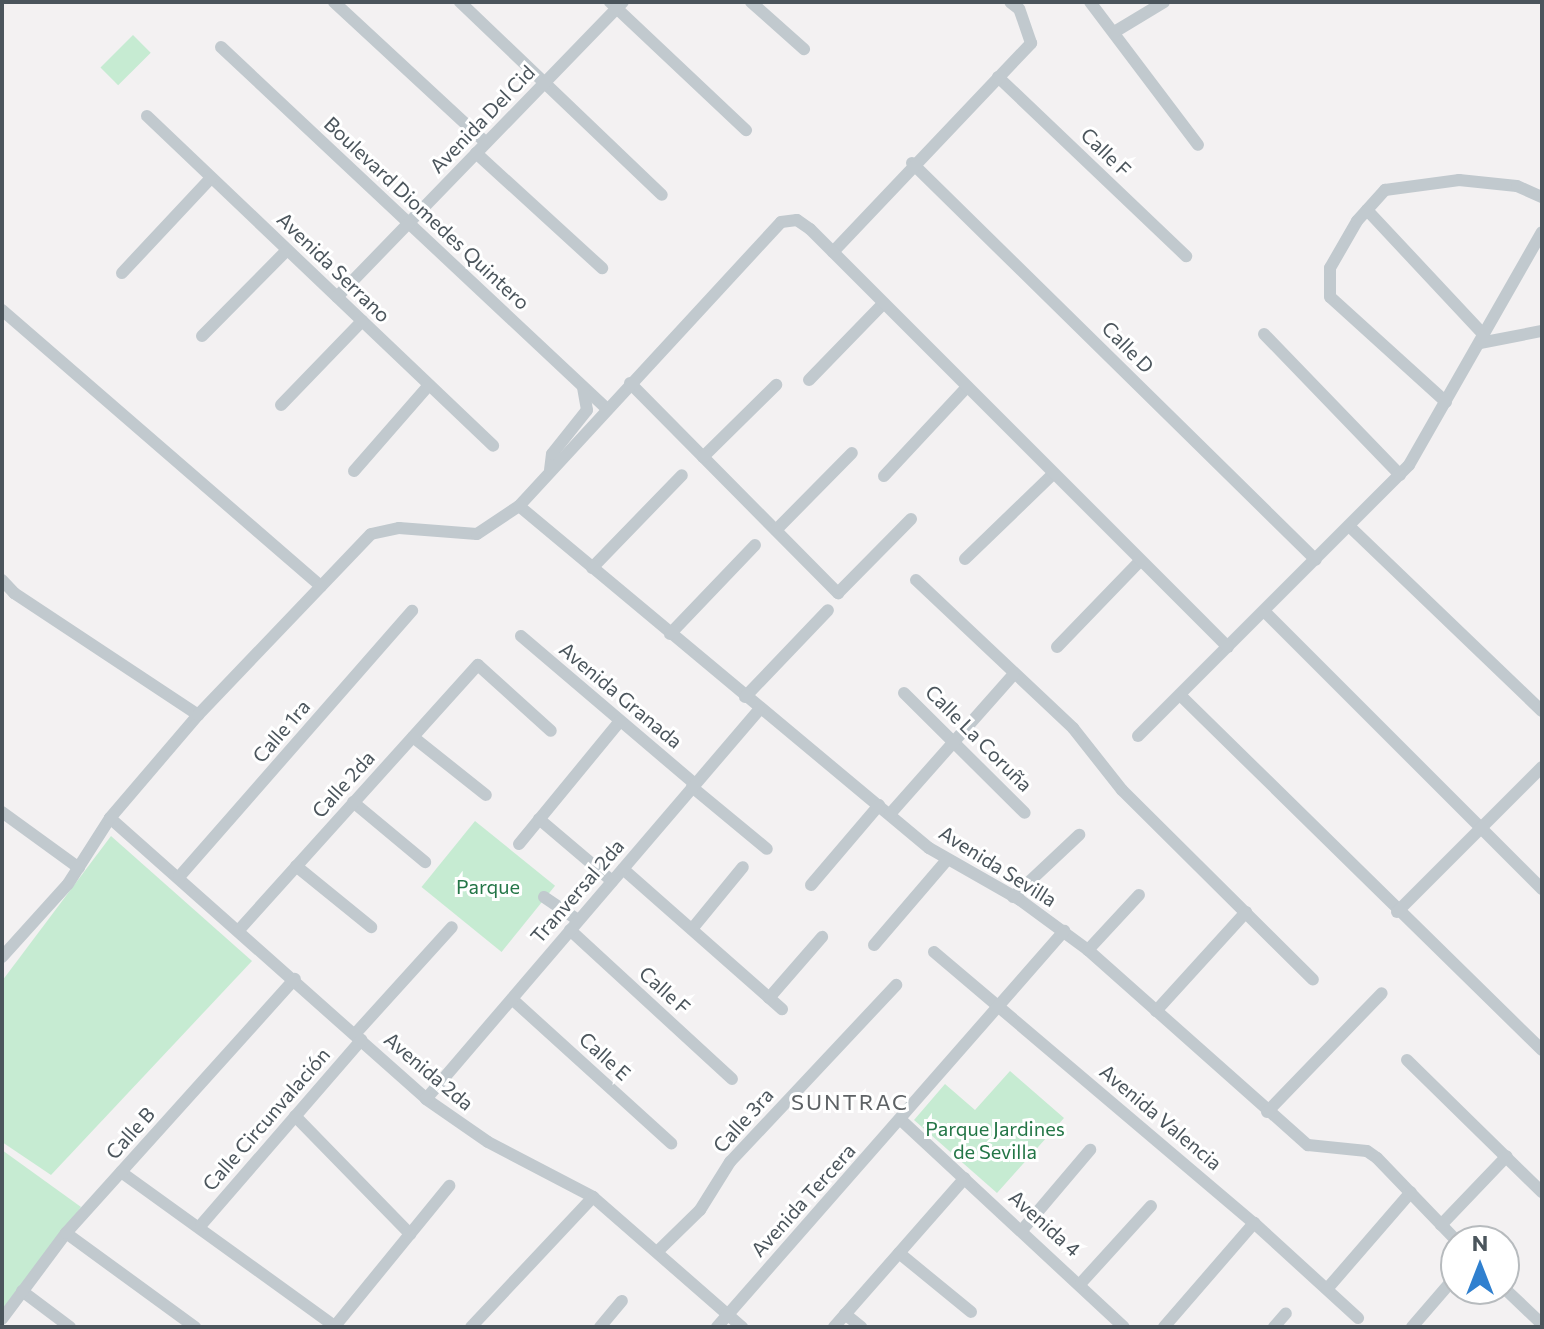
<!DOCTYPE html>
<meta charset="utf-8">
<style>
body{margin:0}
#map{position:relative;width:1544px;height:1329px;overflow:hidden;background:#f3f1f2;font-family:Commissioner,sans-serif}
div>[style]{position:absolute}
.green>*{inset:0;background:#c6ebd2;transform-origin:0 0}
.minor>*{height:12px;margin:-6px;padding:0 6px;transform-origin:6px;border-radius:6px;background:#c1c9ce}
span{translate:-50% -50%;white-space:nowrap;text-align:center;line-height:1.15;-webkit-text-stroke:6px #fff;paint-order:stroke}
.street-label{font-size:20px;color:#4b555c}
.park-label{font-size:20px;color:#247647}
.neighbourhood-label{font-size:22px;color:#5e6265;letter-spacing:2px}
.frame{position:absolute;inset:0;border:4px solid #4b555c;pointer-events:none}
.north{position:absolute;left:1440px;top:1225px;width:80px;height:80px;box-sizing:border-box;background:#fff;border:2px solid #b7bbbe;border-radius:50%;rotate:0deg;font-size:22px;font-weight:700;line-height:32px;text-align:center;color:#4b555c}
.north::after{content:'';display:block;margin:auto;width:28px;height:36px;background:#3080cf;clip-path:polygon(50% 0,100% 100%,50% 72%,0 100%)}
</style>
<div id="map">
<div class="green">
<div style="left:133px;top:35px;width:25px;height:46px;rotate:45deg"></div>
<div style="left:475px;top:821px;width:103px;height:85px;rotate:39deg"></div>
<div style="clip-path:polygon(111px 836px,252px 961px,51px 1175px,2px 1142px,2px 981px)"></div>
<div style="clip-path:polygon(1010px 1071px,1064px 1118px,997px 1193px,914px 1120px,945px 1084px,975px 1110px)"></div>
<div style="clip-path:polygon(2px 1150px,81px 1207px,2px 1319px)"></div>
</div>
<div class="minor">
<div style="left:334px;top:2px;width:207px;rotate:42.8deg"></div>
<div style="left:460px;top:2px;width:279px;rotate:43.7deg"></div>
<div style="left:610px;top:2px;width:187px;rotate:43.3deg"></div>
<div style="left:751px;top:2px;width:71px;rotate:41.6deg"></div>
<div style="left:1090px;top:2px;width:179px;rotate:52.9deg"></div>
<div style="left:1116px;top:31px;width:56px;rotate:-31.1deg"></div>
<div style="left:221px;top:47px;width:528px;rotate:43.16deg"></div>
<div style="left:998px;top:77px;width:260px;rotate:43.6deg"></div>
<div style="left:147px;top:116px;width:478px;rotate:43.6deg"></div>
<div style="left:476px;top:153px;width:171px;rotate:42.4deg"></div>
<div style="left:912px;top:163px;width:566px;rotate:44.5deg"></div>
<div style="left:1367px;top:210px;width:171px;rotate:46.9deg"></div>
<div style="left:833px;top:252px;width:288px;rotate:-46.5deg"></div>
<div style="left:1031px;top:43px;width:36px;rotate:-109deg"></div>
<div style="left:1019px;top:9px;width:11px;rotate:-142deg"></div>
<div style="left:122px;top:273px;width:130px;rotate:-46.9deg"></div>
<div style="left:337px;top:297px;width:411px;rotate:-45.9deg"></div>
<div style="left:2px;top:310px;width:422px;rotate:40.9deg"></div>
<div style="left:1264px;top:334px;width:196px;rotate:46deg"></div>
<div style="left:202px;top:336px;width:121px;rotate:-45.3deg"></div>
<div style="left:1480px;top:343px;width:63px;rotate:-11deg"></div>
<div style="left:809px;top:380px;width:107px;rotate:-45.8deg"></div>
<div style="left:630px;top:383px;width:296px;rotate:45.3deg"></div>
<div style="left:838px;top:593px;width:104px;rotate:-45.4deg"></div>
<div style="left:1446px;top:402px;width:156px;rotate:-137.8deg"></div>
<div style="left:1330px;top:297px;width:29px;rotate:-90deg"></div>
<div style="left:1330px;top:268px;width:54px;rotate:-60.1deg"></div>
<div style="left:1357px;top:221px;width:42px;rotate:-47.9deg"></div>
<div style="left:1385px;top:190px;width:75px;rotate:-7.7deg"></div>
<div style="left:1459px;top:180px;width:58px;rotate:5.9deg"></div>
<div style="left:1517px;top:186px;width:27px;rotate:24deg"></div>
<div style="left:281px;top:405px;width:117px;rotate:-46deg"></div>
<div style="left:703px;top:457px;width:103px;rotate:-44.6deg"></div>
<div style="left:550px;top:470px;width:16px;rotate:-83deg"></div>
<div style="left:552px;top:454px;width:56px;rotate:-51.5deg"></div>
<div style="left:587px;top:410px;width:22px;rotate:-100deg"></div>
<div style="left:354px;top:471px;width:114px;rotate:-48.9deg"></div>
<div style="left:884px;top:476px;width:122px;rotate:-47deg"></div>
<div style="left:519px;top:506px;width:534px;rotate:39.83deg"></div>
<div style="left:929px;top:848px;width:105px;rotate:29.7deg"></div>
<div style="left:1020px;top:900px;width:84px;rotate:36.3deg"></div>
<div style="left:1088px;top:950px;width:294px;rotate:41.6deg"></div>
<div style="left:1308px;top:1145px;width:59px;rotate:5.8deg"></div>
<div style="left:1367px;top:1151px;width:12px;rotate:35deg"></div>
<div style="left:1377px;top:1158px;width:115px;rotate:46.1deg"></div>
<div style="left:1349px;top:526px;width:267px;rotate:43.8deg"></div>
<div style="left:776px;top:530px;width:108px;rotate:-45.4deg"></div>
<div style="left:965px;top:559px;width:122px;rotate:-44deg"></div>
<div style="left:592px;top:568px;width:129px;rotate:-45.9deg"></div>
<div style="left:2px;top:580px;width:18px;rotate:47deg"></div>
<div style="left:14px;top:593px;width:221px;rotate:33.5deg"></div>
<div style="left:916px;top:580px;width:216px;rotate:43.3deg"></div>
<div style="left:1073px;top:728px;width:79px;rotate:51.7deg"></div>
<div style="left:1122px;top:790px;width:269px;rotate:44.8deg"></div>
<div style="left:1265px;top:612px;width:392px;rotate:45deg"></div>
<div style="left:670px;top:634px;width:123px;rotate:-46.3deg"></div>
<div style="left:521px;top:636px;width:228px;rotate:40.4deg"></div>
<div style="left:1057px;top:647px;width:120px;rotate:-46deg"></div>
<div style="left:904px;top:693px;width:170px;rotate:44.8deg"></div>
<div style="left:1180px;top:695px;width:507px;rotate:44.44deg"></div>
<div style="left:745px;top:697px;width:120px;rotate:-46.3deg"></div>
<div style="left:1138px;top:736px;width:383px;rotate:-45deg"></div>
<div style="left:1409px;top:465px;width:268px;rotate:-60.3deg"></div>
<div style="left:413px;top:737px;width:93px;rotate:38.5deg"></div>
<div style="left:692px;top:787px;width:97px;rotate:39.6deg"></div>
<div style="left:353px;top:802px;width:94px;rotate:39.8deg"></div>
<div style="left:2px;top:812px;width:95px;rotate:36deg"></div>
<div style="left:890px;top:814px;width:186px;rotate:-48.5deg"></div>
<div style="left:110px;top:818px;width:423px;rotate:41.6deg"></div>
<div style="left:426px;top:1099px;width:75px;rotate:34.7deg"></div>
<div style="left:488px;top:1142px;width:119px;rotate:27.6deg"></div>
<div style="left:593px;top:1197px;width:198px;rotate:41.1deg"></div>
<div style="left:539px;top:819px;width:96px;rotate:40.3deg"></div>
<div style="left:519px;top:844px;width:159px;rotate:-50.6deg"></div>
<div style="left:296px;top:866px;width:97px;rotate:39.1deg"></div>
<div style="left:623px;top:869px;width:212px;rotate:41.4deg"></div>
<div style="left:179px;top:877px;width:354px;rotate:-48.8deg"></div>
<div style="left:811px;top:885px;width:105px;rotate:-49.6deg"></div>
<div style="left:544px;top:897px;width:41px;rotate:34.1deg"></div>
<div style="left:1013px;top:897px;width:91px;rotate:-43.2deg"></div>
<div style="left:1397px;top:912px;width:205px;rotate:-45deg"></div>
<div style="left:692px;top:929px;width:80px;rotate:-50.6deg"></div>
<div style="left:239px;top:930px;width:357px;rotate:-48deg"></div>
<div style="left:478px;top:665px;width:98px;rotate:42.1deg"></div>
<div style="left:570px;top:930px;width:220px;rotate:42.6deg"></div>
<div style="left:874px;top:945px;width:111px;rotate:-49.4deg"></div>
<div style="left:1088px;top:950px;width:75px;rotate:-47.2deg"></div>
<div style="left:934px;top:952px;width:419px;rotate:40.3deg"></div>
<div style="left:1254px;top:1223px;width:141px;rotate:42.4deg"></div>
<div style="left:2px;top:957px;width:98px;rotate:-47.9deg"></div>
<div style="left:68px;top:884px;width:78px;rotate:-57.5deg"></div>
<div style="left:110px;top:818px;width:135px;rotate:-49.5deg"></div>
<div style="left:198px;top:715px;width:250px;rotate:-46.3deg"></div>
<div style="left:371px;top:534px;width:29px;rotate:-12deg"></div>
<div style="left:399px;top:528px;width:78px;rotate:4.4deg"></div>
<div style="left:477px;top:534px;width:50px;rotate:-33.7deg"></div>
<div style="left:519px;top:506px;width:386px;rotate:-47.3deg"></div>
<div style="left:781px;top:222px;width:16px;rotate:-7deg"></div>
<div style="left:797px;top:220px;width:16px;rotate:35deg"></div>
<div style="left:810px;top:229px;width:591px;rotate:45deg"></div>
<div style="left:769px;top:998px;width:81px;rotate:-49deg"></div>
<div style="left:512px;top:999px;width:215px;rotate:42.2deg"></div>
<div style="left:1156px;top:1011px;width:134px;rotate:-47.7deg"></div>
<div style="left:355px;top:1034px;width:144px;rotate:-47.8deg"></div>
<div style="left:1407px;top:1060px;width:189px;rotate:44.4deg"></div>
<div style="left:426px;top:1099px;width:512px;rotate:-49.44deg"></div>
<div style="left:1267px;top:1112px;width:165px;rotate:-46deg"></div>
<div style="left:295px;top:1116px;width:165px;rotate:45.7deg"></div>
<div style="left:901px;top:1120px;width:304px;rotate:42.9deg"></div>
<div style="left:121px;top:1172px;width:265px;rotate:35.8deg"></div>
<div style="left:201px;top:1225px;width:245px;rotate:-49.1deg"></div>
<div style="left:1441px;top:1225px;width:95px;rotate:-46.3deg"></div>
<div style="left:1023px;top:1229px;width:104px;rotate:-49.7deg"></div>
<div style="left:66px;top:1233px;width:160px;rotate:36.1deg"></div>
<div style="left:658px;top:1251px;width:59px;rotate:-44.3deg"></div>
<div style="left:700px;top:1210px;width:57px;rotate:-58deg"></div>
<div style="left:730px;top:1162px;width:243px;rotate:-46.8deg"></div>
<div style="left:899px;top:1253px;width:93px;rotate:39.3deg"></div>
<div style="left:1081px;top:1283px;width:104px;rotate:-47.7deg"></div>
<div style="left:1504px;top:1288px;width:52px;rotate:43.5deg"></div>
<div style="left:1327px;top:1289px;width:128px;rotate:-49.1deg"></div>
<div style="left:22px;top:1291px;width:60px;rotate:36.9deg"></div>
<div style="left:845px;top:1314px;width:21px;rotate:39deg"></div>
<div style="left:2px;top:1319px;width:107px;rotate:-53.3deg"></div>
<div style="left:66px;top:1233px;width:342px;rotate:-48deg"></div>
<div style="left:335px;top:1326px;width:181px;rotate:-50.8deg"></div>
<div style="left:471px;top:1327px;width:178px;rotate:-46.8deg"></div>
<div style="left:600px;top:1327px;width:34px;rotate:-50deg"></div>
<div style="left:717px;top:1327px;width:527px;rotate:-48.77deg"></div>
<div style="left:834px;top:1327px;width:198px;rotate:-48.7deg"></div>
<div style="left:1164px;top:1327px;width:138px;rotate:-49.1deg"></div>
<div style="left:1274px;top:1327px;width:18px;rotate:-49deg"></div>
<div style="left:1412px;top:1327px;width:67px;rotate:-49.2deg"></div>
</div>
<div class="street-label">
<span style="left:482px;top:119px;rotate:-46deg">Avenida Del Cid</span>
<span style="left:1106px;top:152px;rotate:44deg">Calle F</span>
<span style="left:427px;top:213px;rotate:43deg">Boulevard Diomedes Quintero</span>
<span style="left:334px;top:267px;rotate:44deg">Avenida Serrano</span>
<span style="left:1128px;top:347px;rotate:45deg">Calle D</span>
<span style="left:621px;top:695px;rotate:40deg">Avenida Granada</span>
<span style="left:281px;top:731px;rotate:-49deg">Calle 1ra</span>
<span style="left:979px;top:738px;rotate:45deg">Calle La Coruña</span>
<span style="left:343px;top:784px;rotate:-48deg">Calle 2da</span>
<span style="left:998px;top:866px;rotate:32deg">Avenida Sevilla</span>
<span style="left:577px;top:891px;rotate:-49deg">Tranversal 2da</span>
<span style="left:665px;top:990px;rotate:42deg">Calle F</span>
<span style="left:605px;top:1056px;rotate:42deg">Calle E</span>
<span style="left:429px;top:1071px;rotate:40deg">Avenida 2da</span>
<span style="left:1161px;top:1117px;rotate:40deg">Avenida Valencia</span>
<span style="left:266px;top:1119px;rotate:-49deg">Calle Circunvalación</span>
<span style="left:743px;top:1120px;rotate:-48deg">Calle 3ra</span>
<span style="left:130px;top:1133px;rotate:-48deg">Calle B</span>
<span style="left:803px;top:1200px;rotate:-48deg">Avenida Tercera</span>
<span style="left:1045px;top:1223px;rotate:42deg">Avenida 4</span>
</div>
<div class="park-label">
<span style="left:488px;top:886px">Parque</span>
<span style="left:995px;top:1140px">Parque Jardines<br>de Sevilla</span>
</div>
<div class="neighbourhood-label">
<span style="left:850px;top:1102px">SUNTRAC</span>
</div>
<div class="frame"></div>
<div class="north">N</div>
</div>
